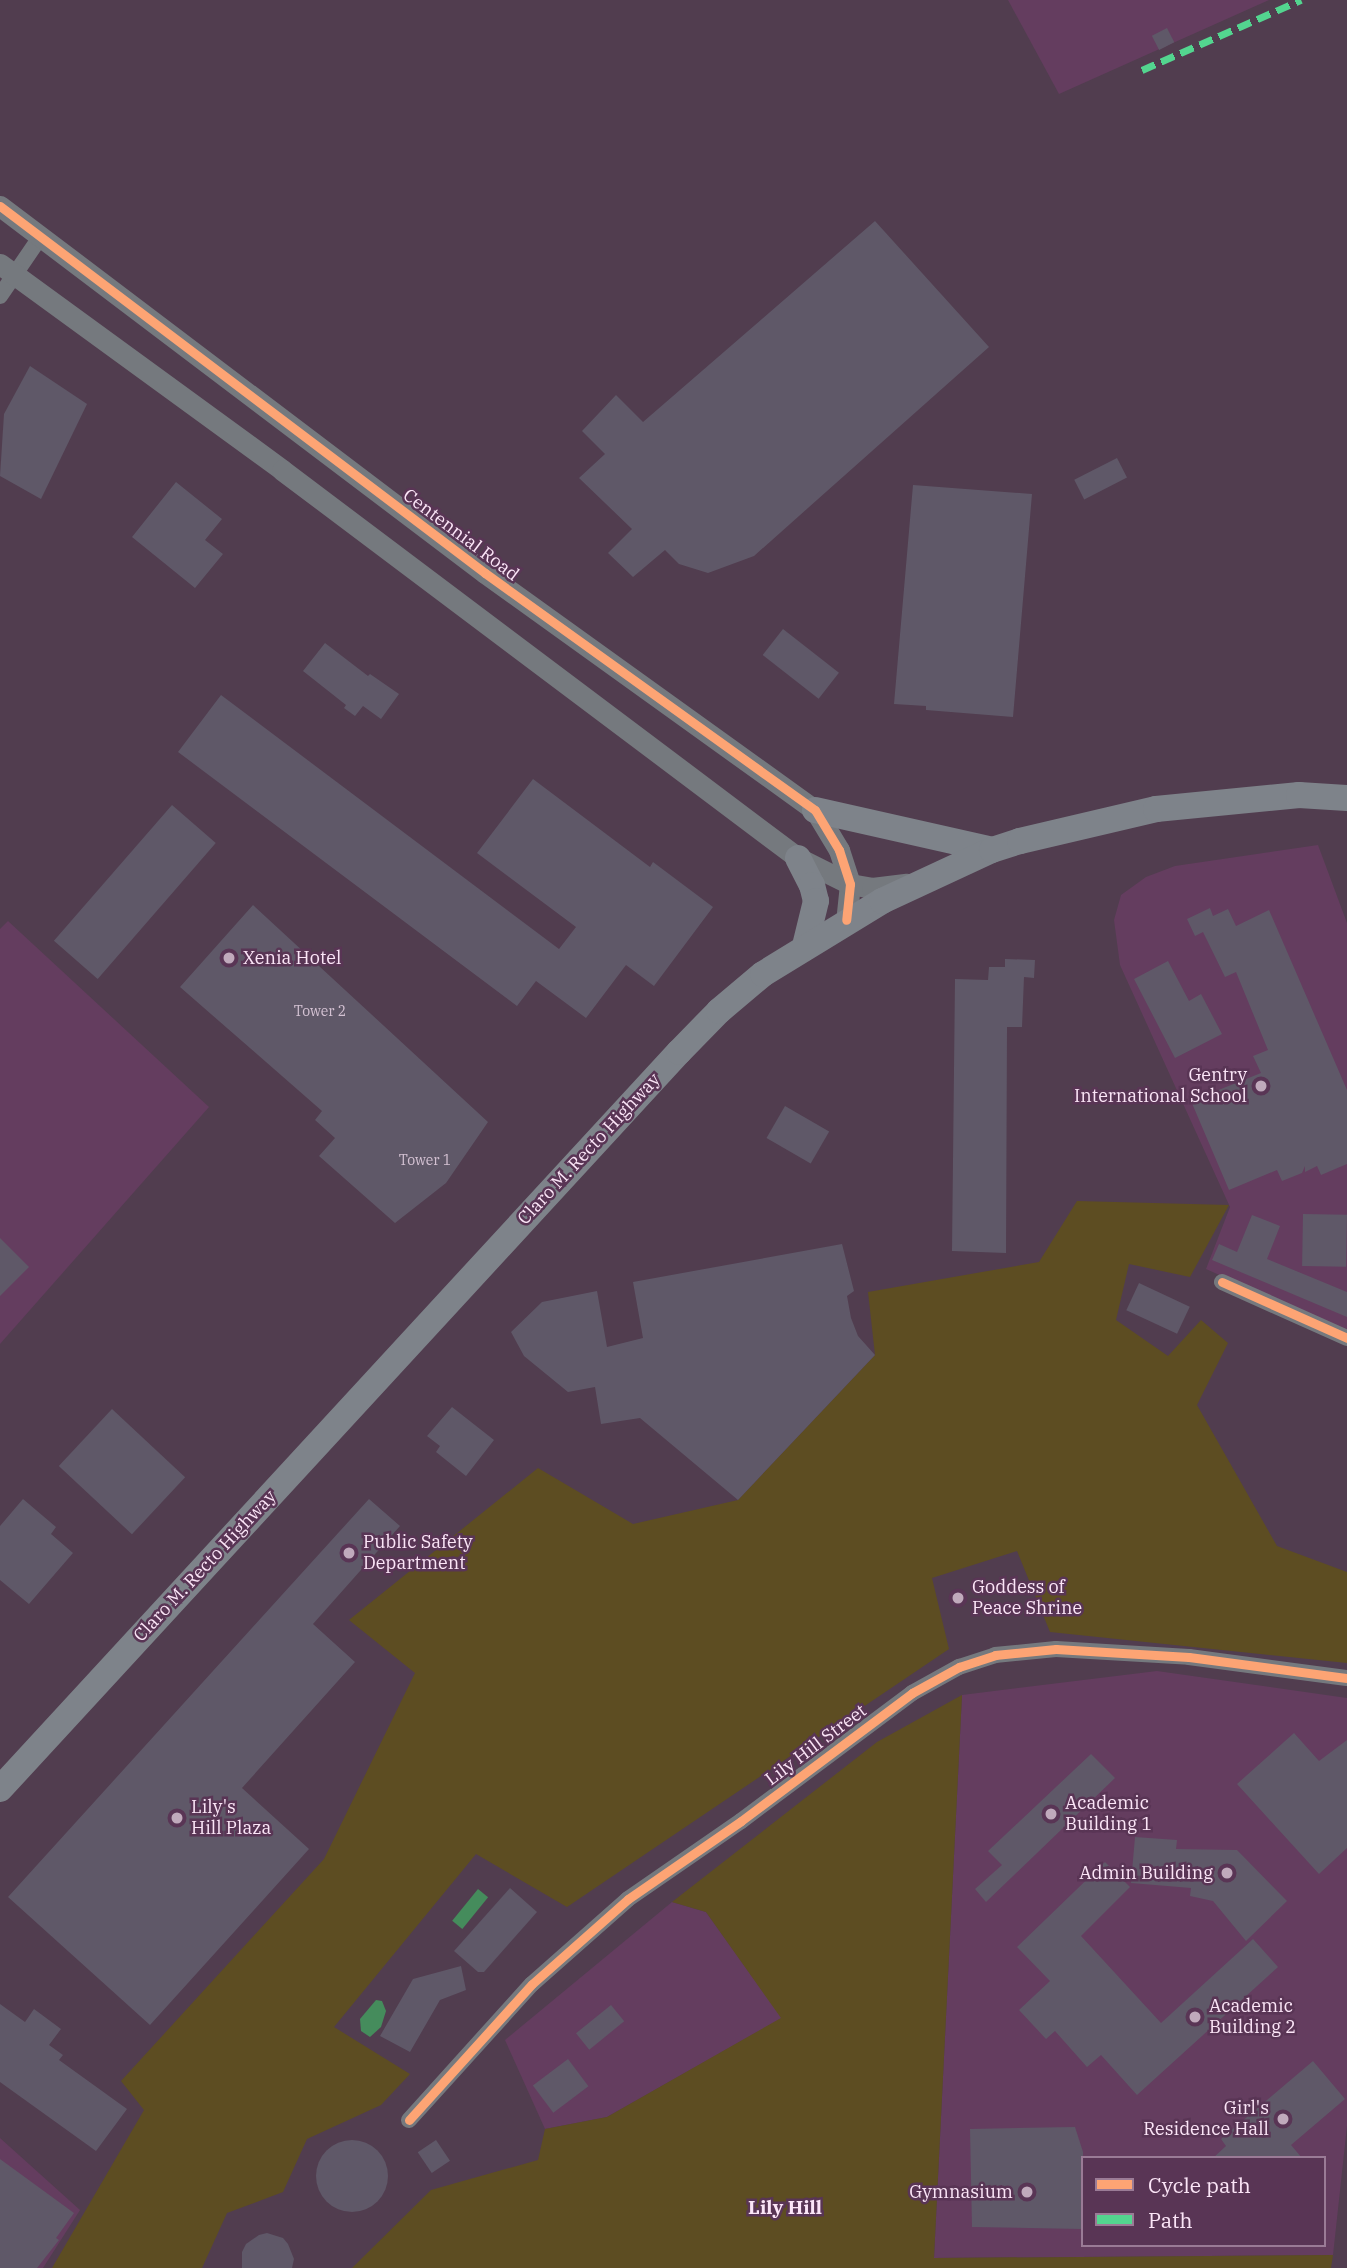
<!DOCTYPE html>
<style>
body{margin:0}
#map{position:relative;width:1347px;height:2268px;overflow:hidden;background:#513d4f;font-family:"IBM Plex Serif",serif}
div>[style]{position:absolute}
.built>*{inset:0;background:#643d5f}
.green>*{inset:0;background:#5d4d22}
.water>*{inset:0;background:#458c5c;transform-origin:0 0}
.building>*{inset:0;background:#5f5868;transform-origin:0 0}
.round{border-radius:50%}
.minor>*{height:16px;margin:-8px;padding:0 8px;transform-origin:8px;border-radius:8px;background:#75797e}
.tertiary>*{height:21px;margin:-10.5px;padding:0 10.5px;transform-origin:10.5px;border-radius:10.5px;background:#75797e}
.primary>*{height:26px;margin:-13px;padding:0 13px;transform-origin:13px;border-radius:13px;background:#7e838a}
.quiet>*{height:7px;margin-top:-3.5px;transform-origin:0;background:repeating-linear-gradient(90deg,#53d58f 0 14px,transparent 0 21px)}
.cycleway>*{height:9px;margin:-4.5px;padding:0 4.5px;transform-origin:4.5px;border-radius:4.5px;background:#fda474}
.dots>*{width:19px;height:19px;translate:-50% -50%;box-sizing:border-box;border:4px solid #593555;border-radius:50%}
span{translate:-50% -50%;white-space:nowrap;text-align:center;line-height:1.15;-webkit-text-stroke:5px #593555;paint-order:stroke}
.number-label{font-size:14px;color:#d4c2d3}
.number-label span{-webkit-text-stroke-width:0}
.street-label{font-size:18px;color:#fbe5f7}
.poi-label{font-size:18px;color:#fbe5f7}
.left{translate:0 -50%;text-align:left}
.right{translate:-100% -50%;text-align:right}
.neighbourhood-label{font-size:19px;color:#fbe5f7;font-weight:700}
.legend{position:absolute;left:1081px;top:2156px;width:245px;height:91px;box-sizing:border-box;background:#593555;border:2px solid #9a7b96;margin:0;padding:9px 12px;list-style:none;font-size:21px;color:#fbe5f7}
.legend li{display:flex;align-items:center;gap:14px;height:35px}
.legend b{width:35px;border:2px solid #9a7b96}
</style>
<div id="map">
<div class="built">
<div style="clip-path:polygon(1008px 0,1269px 0,1059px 94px)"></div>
<div style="clip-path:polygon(1318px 845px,1347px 923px,1347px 1332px,1206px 1269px,1230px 1207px,1120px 965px,1114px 920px,1121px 895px,1146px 877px,1175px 866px)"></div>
<div style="clip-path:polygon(8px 921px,209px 1107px,0 1344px,0 929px)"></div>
<div style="clip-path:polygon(evenodd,1157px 1671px,1347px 1698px,1347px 2126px,1333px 2255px,934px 2258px,962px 1695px,1157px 1671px,1083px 2158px,1324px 2158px,1324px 2245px,1083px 2245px,1083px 2158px)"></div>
<div style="clip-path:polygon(672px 1902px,706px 1912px,782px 2018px,607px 2117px,545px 2129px,505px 2040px)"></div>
<div style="clip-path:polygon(0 2138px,80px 2210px,43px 2268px,0 2268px)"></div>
</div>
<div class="green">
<div style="clip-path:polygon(1077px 1201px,1229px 1205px,1190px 1277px,1129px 1264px,1116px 1320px,1168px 1356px,1201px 1320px,1228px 1343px,1197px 1405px,1277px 1546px,1347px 1572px,1347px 1663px,1050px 1632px,1017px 1551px,932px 1578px,949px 1649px,567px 1907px,476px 1854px,334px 2027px,410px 2074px,381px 2105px,307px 2139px,283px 2192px,227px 2213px,202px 2268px,52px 2268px,144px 2110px,121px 2081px,324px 1859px,415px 1673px,349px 1620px,538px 1468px,633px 1524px,738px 1500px,875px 1355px,868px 1292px,1039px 1262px)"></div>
<div style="clip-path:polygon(962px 1695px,934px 2258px,1333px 2255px,1331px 2268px,352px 2268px,431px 2190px,538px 2160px,545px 2129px,607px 2117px,781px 2018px,706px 1912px,672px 1902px,877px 1742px)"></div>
</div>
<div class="water">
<div style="left:478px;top:1889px;width:13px;height:41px;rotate:39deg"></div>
<div style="clip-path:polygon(376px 2000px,382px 2001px,386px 2011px,381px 2027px,370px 2037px,361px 2031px,360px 2019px)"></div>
</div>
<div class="building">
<div style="left:1167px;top:28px;width:16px;height:17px;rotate:63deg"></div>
<div style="clip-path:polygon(875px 221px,989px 347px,754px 556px,708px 573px,679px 564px,665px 550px,633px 577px,608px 553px,632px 529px,579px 478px,605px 454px,582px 431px,616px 395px,643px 422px)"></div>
<div style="clip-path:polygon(30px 366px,87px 404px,41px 499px,0 476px,4px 414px)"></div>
<div style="left:1117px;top:458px;width:22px;height:48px;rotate:63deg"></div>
<div style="clip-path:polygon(176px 482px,222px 519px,205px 540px,223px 554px,195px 588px,132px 537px)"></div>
<div style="clip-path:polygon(913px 485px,1032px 494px,1013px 717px,926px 710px,926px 706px,894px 704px)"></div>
<div style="left:783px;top:629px;width:71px;height:33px;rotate:38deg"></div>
<div style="clip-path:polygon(325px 643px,368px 676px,370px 674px,399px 694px,381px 719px,363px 706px,355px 716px,344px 708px,346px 705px,303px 671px)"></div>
<div style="clip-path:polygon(221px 695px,559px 949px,576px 927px,477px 853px,533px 779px,650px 867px,653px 862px,713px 907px,654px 986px,626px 965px,586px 1018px,536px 981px,517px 1006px,178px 752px)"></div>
<div style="left:172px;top:805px;width:58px;height:180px;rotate:41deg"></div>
<div style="clip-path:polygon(253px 905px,488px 1122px,446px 1183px,395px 1223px,319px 1156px,335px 1138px,315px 1120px,322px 1111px,180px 987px)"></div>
<div style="clip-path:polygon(1210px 908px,1213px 916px,1228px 909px,1236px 926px,1269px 910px,1347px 1090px,1347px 1164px,1321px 1175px,1317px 1166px,1305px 1172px,1305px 1166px,1302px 1173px,1282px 1181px,1277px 1170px,1229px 1190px,1191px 1101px,1261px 1073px,1253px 1056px,1268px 1050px,1236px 972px,1225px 977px,1203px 932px,1195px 936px,1187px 919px)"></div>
<div style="clip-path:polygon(1005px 959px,1035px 960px,1034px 978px,1024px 977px,1022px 1027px,1007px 1027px,1006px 1253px,952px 1251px,955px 979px,988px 980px,989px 967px,1005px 967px)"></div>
<div style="clip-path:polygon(1168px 961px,1189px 1001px,1201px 994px,1222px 1034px,1175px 1058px,1134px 979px)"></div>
<div style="left:785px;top:1106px;width:51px;height:37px;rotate:30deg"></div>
<div style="left:1303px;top:1214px;width:44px;height:52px;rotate:1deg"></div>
<div style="clip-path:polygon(1252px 1215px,1280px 1226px,1267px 1259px,1347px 1292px,1347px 1317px,1212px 1260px,1219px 1244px,1237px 1252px)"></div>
<div style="clip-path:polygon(0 1238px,29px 1267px,0 1296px)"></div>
<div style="clip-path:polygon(842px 1244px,854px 1291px,847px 1296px,851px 1318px,858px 1336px,875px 1355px,738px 1500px,640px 1418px,601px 1424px,595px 1387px,568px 1392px,524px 1356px,511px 1332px,542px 1302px,597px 1291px,607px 1347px,643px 1338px,633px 1282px)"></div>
<div style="left:1139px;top:1283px;width:56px;height:30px;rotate:25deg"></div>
<div style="clip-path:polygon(452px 1407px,494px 1440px,466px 1476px,436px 1452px,440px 1446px,427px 1436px)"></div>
<div style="left:112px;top:1409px;width:100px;height:78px;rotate:43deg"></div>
<div style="clip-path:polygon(23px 1499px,56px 1527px,51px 1534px,73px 1553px,29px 1604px,0 1580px,0 1526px)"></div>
<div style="clip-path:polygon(369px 1499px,400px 1526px,313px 1624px,355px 1662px,242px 1788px,309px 1849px,150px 2025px,8px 1897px)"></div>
<div style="clip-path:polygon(1294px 1733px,1319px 1761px,1347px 1740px,1347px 1848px,1319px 1874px,1237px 1784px)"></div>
<div style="clip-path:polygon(1091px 1754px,1115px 1778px,986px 1902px,975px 1889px,1002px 1865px,988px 1851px)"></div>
<div style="clip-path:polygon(1135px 1837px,1177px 1840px,1176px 1849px,1237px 1850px,1287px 1901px,1246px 1941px,1213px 1901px,1190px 1896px,1191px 1888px,1131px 1883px)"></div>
<div style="clip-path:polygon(1105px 1862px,1130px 1887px,1081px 1936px,1161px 2023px,1253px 1939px,1278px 1967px,1137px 2095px,1101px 2055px,1087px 2067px,1055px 2031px,1046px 2039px,1019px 2010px,1050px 1981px,1017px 1947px)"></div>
<div style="clip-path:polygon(510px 1888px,537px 1912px,484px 1972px,478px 1972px,454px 1951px)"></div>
<div style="clip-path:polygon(461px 1966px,466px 1990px,440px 2000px,410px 2052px,380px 2036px,413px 1979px)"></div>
<div style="clip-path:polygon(0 2004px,25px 2022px,34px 2009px,61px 2029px,49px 2045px,63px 2055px,59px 2060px,127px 2109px,96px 2151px,0 2082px)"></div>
<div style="left:611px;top:2005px;width:21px;height:45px;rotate:51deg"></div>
<div style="left:568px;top:2059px;width:34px;height:44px;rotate:53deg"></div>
<div style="clip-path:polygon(1313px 2061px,1345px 2099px,1291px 2145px,1302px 2158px,1213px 2158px,1226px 2146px,1221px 2139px)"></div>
<div style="clip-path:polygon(1075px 2127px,1083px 2152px,1083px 2229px,972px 2227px,970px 2129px)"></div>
<div style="left:436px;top:2140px;width:25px;height:22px;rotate:56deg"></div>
<div class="round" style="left:316px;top:2140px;width:72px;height:72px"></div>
<div style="clip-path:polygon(0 2159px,74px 2213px,56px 2238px,59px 2240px,37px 2268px,0 2268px)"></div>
<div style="clip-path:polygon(267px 2233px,283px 2238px,288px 2244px,294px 2259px,292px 2268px,242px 2268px,242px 2252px,246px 2244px,259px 2235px)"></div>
</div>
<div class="minor">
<div style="left:0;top:296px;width:73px;rotate:-55.7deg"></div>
<div style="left:1222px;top:1282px;width:137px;rotate:24.1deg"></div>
<div style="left:409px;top:2120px;width:183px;rotate:-47.9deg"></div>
<div style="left:532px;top:1984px;width:128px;rotate:-41.5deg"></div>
<div style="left:628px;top:1899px;width:137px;rotate:-34.6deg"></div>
<div style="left:741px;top:1821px;width:214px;rotate:-36.8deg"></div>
<div style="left:912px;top:1693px;width:54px;rotate:-29deg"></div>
<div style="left:959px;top:1667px;width:38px;rotate:-18deg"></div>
<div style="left:995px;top:1655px;width:61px;rotate:-5.6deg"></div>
<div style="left:1056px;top:1649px;width:133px;rotate:3.4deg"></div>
<div style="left:1189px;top:1657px;width:159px;rotate:7.6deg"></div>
</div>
<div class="tertiary">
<div style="left:0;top:206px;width:608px;rotate:37.11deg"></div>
<div style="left:485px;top:573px;width:406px;rotate:35.7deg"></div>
<div style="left:815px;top:810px;width:47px;rotate:59deg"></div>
<div style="left:839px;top:850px;width:36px;rotate:72deg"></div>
<div style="left:850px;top:884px;width:36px;rotate:96deg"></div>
<div style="left:0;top:264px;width:349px;rotate:36.1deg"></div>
<div style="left:282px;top:470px;width:646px;rotate:36.94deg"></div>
<div style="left:798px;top:858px;width:58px;rotate:26.6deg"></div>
<div style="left:850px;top:884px;width:22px;rotate:10deg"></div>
<div style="left:872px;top:888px;width:35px;rotate:-7deg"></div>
</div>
<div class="primary">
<div style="left:815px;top:810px;width:181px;rotate:12.7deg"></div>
<div style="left:798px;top:858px;width:30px;rotate:63deg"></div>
<div style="left:812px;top:885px;width:16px;rotate:76deg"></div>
<div style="left:816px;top:901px;width:46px;rotate:103.7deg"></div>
<div style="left:0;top:1789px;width:1002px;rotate:-47.35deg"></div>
<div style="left:679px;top:1052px;width:57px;rotate:-45.7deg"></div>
<div style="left:719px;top:1011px;width:57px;rotate:-40.1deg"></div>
<div style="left:763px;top:974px;width:140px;rotate:-31.5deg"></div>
<div style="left:882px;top:901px;width:121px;rotate:-24.9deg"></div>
<div style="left:992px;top:850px;width:29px;rotate:-18deg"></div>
<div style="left:1020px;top:841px;width:140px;rotate:-13.2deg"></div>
<div style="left:1156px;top:809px;width:144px;rotate:-5.6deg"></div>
<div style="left:1299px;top:795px;width:48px;rotate:3.6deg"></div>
</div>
<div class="quiet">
<div style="left:1142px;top:70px;width:174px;rotate:-23.8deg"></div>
</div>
<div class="cycleway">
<div style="left:0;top:206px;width:608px;rotate:37.11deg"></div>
<div style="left:485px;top:573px;width:406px;rotate:35.7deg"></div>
<div style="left:815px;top:810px;width:47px;rotate:59deg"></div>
<div style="left:839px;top:850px;width:36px;rotate:72deg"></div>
<div style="left:850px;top:884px;width:36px;rotate:96deg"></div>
<div style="left:1222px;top:1282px;width:137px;rotate:24.1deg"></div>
<div style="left:409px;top:2120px;width:183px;rotate:-47.9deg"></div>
<div style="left:532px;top:1984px;width:128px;rotate:-41.5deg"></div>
<div style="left:628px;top:1899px;width:137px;rotate:-34.6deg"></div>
<div style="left:741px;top:1821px;width:214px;rotate:-36.8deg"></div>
<div style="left:912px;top:1693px;width:54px;rotate:-29deg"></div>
<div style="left:959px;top:1667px;width:38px;rotate:-18deg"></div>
<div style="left:995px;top:1655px;width:61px;rotate:-5.6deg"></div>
<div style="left:1056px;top:1649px;width:133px;rotate:3.4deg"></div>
<div style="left:1189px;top:1657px;width:159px;rotate:7.6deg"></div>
</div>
<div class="dots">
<div style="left:229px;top:958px;background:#c0aabc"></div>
<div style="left:1261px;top:1086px;background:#c0aabc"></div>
<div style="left:349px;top:1553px;background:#c0aabc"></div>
<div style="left:958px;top:1598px;background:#c0aabc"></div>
<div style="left:1051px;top:1814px;background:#c0aabc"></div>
<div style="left:177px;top:1818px;background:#c0aabc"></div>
<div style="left:1227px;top:1873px;background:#c0aabc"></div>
<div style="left:1195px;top:2017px;background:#c0aabc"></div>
<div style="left:1283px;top:2119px;background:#c0aabc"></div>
<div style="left:1027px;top:2192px;background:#c0aabc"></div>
</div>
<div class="number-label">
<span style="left:320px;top:1011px">Tower 2</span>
<span style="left:425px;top:1160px">Tower 1</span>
</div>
<div class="street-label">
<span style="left:461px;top:535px;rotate:37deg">Centennial Road</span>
<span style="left:589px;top:1149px;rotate:-47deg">Claro M. Recto Highway</span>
<span style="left:205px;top:1566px;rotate:-47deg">Claro M. Recto Highway</span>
<span style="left:816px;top:1745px;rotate:-37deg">Lily Hill Street</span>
</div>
<div class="poi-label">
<span class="left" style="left:243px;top:958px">Xenia Hotel</span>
<span class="right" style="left:1247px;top:1086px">Gentry<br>International School</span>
<span class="left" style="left:363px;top:1553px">Public Safety<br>Department</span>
<span class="left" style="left:972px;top:1598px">Goddess of<br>Peace Shrine</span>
<span class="left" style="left:1065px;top:1814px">Academic<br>Building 1</span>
<span class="left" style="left:191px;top:1818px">Lily's<br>Hill Plaza</span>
<span class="right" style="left:1213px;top:1873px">Admin Building</span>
<span class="left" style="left:1209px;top:2017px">Academic<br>Building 2</span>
<span class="right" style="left:1269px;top:2119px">Girl's<br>Residence Hall</span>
<span class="right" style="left:1013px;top:2192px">Gymnasium</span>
</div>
<div class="neighbourhood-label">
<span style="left:785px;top:2208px">Lily Hill</span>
</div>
<ul class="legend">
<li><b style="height:9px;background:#fda474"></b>Cycle path</li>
<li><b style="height:9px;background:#53d58f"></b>Path</li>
</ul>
</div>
